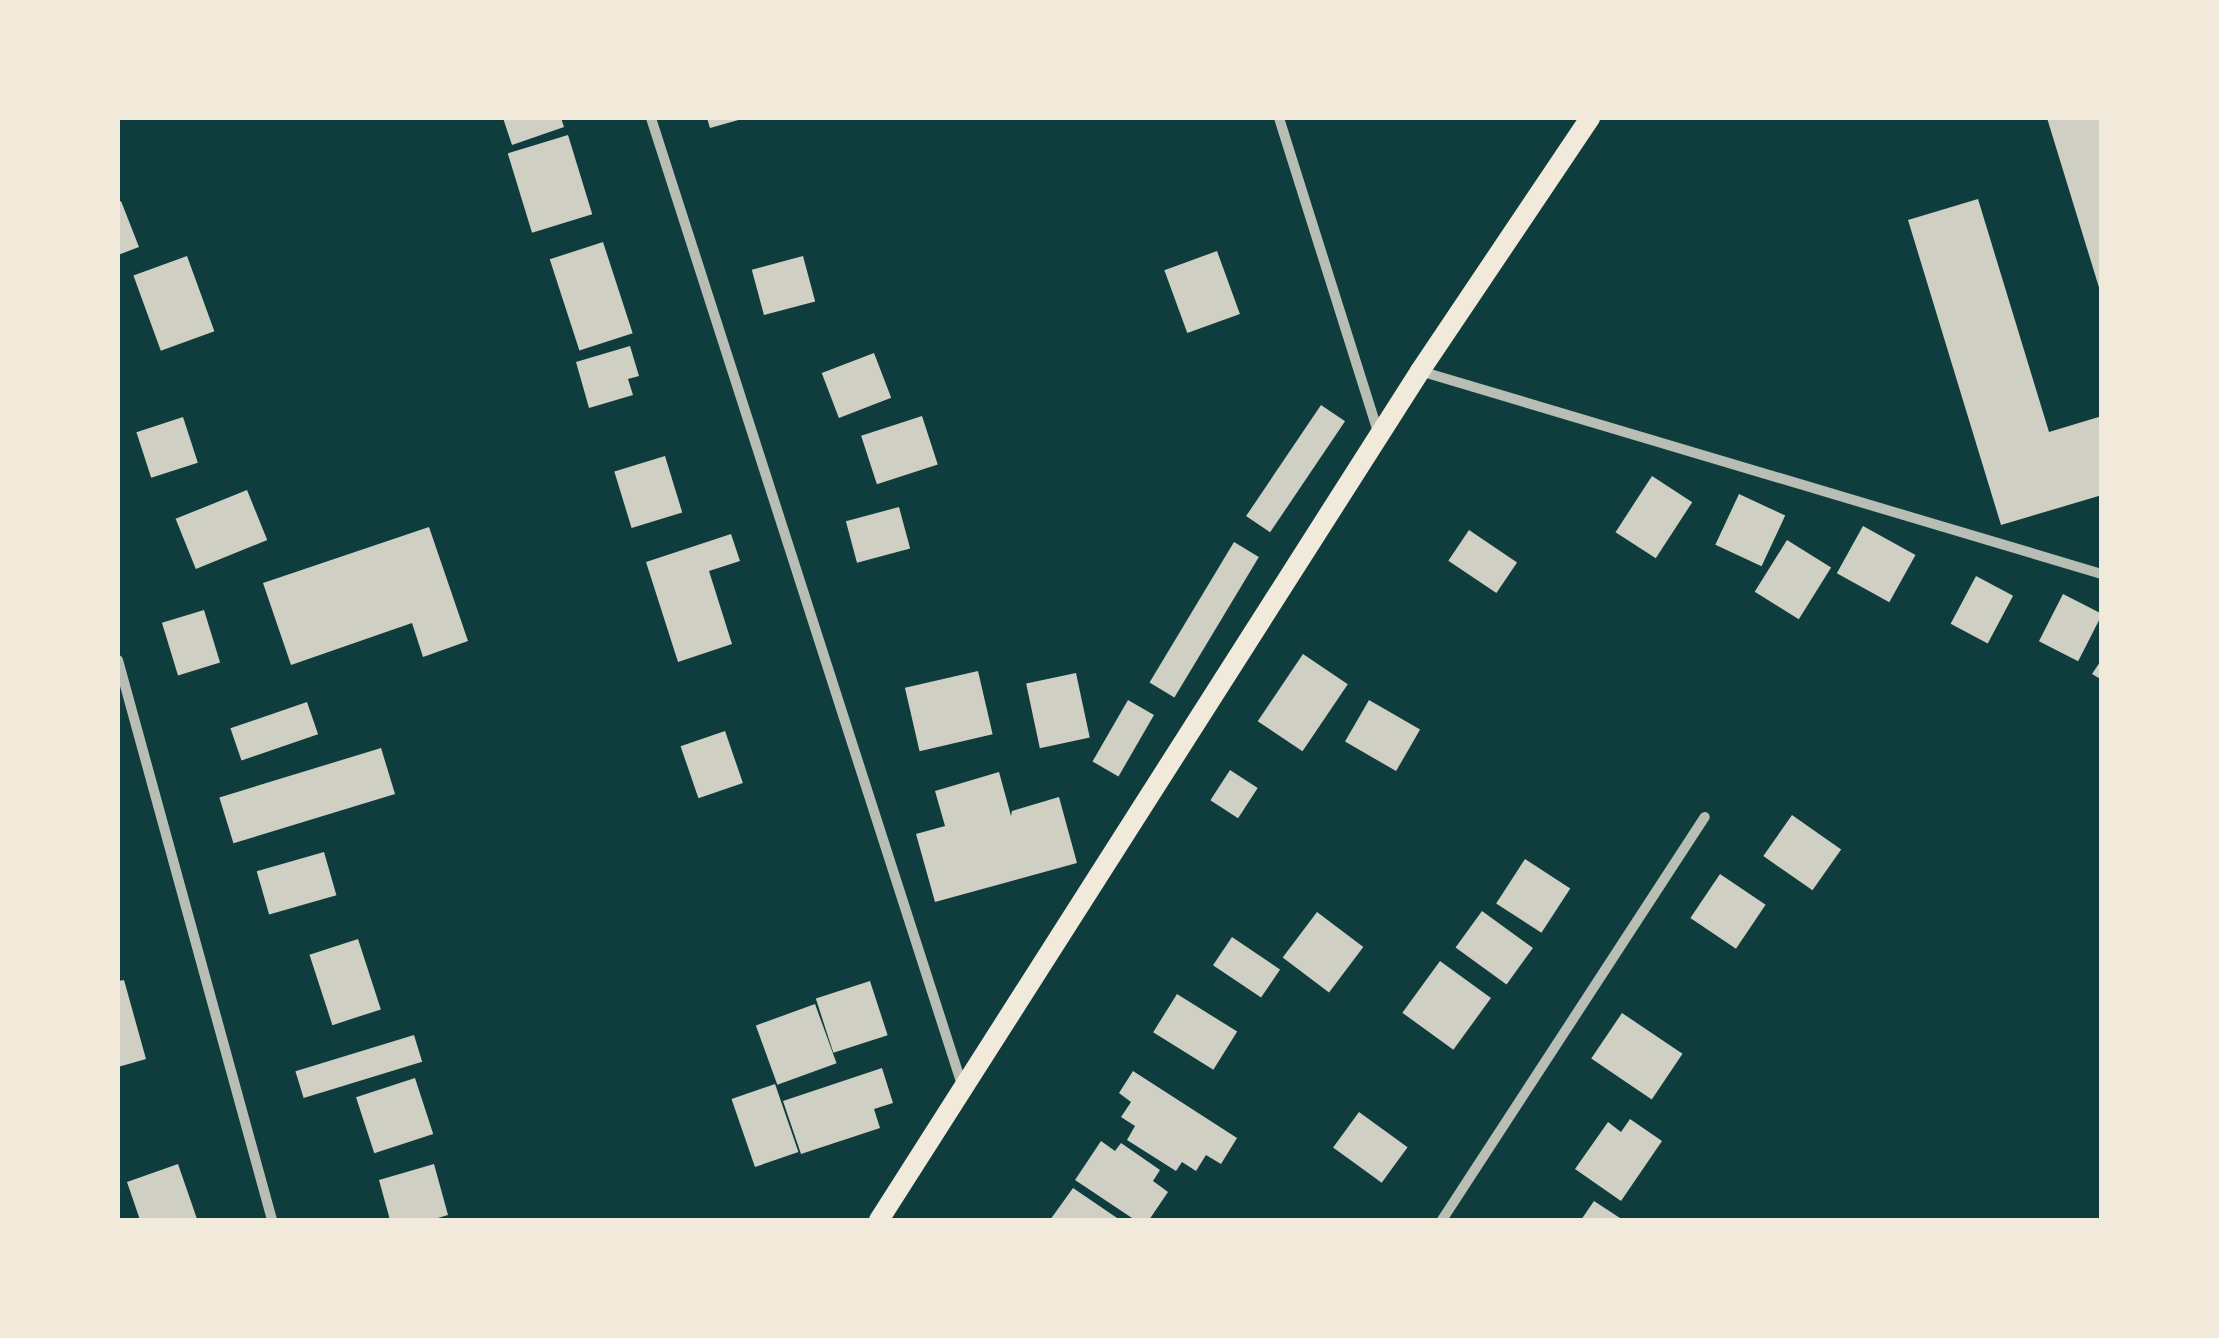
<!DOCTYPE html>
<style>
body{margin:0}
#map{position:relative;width:2219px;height:1338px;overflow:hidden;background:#0f3d3e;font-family:"Alegreya Sans",sans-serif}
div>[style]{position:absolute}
.building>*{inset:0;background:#cfcfc3;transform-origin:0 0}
.minor>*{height:10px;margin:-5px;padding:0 5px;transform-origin:5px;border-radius:5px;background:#b8beb3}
.secondary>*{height:20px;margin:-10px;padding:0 10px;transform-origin:10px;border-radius:10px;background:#f1e9da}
span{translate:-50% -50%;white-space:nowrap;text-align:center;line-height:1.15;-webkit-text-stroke:8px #f1e9da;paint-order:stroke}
.frame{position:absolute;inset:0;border:120px solid #f1e9da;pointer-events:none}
</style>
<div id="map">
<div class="building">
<div style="clip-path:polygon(503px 118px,561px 118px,564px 127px,512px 145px)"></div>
<div style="clip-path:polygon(707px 118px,742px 118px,742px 119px,710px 128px)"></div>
<div style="clip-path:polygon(2047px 118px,2102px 118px,2102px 294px,2101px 294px)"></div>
<div style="left:568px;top:135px;width:83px;height:63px;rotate:73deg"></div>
<div style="clip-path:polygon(1978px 199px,2049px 432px,2102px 416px,2102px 495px,2001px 525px,1908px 220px)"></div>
<div style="clip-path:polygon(121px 201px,139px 247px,118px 255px,118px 203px)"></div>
<div style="left:603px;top:242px;width:96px;height:56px;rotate:72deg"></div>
<div style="left:1217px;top:251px;width:67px;height:56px;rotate:70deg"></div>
<div style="left:187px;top:256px;width:80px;height:57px;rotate:70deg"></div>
<div style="left:803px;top:256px;width:47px;height:53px;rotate:75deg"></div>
<div style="clip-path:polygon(630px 346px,639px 376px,628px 379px,633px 395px,589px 408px,576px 362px)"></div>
<div style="left:874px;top:353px;width:48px;height:56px;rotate:69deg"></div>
<div style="left:1321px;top:405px;width:29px;height:134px;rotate:34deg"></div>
<div style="left:922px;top:416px;width:51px;height:64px;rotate:72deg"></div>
<div style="left:183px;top:417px;width:48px;height:49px;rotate:72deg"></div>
<div style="left:665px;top:456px;width:59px;height:53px;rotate:73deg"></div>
<div style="left:1652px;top:476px;width:48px;height:67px;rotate:33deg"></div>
<div style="left:247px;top:490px;width:54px;height:77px;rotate:68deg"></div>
<div style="left:1739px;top:494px;width:51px;height:56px;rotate:25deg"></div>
<div style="left:899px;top:507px;width:43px;height:55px;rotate:75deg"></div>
<div style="left:1863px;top:526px;width:60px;height:54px;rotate:29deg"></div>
<div style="clip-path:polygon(429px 527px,468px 641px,423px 657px,412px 623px,291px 665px,263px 583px)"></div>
<div style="left:1469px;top:530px;width:58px;height:37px;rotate:34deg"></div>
<div style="clip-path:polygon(731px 534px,740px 561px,709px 571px,732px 644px,678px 662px,646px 562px)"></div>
<div style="left:1787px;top:540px;width:52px;height:61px;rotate:32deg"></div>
<div style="left:1234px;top:542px;width:29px;height:164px;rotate:31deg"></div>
<div style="left:1976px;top:576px;width:42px;height:54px;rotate:28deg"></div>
<div style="left:2063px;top:594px;width:44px;height:53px;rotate:27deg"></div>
<div style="left:204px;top:610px;width:55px;height:44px;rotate:73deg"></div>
<div style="left:1303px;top:654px;width:54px;height:81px;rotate:34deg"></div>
<div style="clip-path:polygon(2102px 659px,2102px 680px,2092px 674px)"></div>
<div style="left:978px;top:671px;width:65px;height:75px;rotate:77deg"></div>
<div style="left:1076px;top:673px;width:66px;height:51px;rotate:78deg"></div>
<div style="left:1128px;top:700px;width:30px;height:71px;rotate:30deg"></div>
<div style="left:1369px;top:700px;width:59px;height:48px;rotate:30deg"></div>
<div style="left:307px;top:702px;width:34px;height:81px;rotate:71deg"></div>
<div style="left:725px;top:731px;width:55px;height:47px;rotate:71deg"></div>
<div style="left:381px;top:748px;width:48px;height:169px;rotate:73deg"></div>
<div style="left:1230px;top:770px;width:33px;height:36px;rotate:33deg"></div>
<div style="clip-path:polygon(999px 772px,1011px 816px,1012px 811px,1059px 797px,1077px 863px,935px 902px,916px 834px,945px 826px,935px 791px)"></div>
<div style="left:1792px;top:815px;width:60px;height:50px;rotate:35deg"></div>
<div style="left:324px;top:852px;width:45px;height:70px;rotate:74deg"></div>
<div style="left:1525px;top:859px;width:54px;height:53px;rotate:33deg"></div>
<div style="left:1720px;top:874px;width:55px;height:53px;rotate:34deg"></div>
<div style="left:1482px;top:911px;width:63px;height:45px;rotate:36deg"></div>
<div style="left:1317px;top:912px;width:58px;height:57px;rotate:37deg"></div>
<div style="left:1232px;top:937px;width:58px;height:34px;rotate:34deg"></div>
<div style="left:358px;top:939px;width:74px;height:51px;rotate:72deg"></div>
<div style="left:1440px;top:961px;width:63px;height:64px;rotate:36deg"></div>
<div style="clip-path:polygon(124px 980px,146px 1059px,118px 1067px,118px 981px)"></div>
<div style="left:870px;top:981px;width:57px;height:57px;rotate:72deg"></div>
<div style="left:1177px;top:994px;width:71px;height:45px;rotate:32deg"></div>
<div style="left:815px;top:1004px;width:63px;height:63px;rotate:70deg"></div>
<div style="left:1622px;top:1013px;width:73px;height:55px;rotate:34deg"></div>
<div style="left:414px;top:1035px;width:28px;height:124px;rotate:73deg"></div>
<div style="clip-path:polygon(882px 1068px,893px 1103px,874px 1109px,880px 1128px,801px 1154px,783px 1101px)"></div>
<div style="clip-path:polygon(1133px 1071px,1237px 1138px,1221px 1164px,1206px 1155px,1196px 1171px,1182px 1162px,1176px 1171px,1127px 1140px,1135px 1126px,1121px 1117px,1131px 1102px,1119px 1093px)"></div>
<div style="left:415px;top:1078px;width:59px;height:62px;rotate:72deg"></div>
<div style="left:775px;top:1084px;width:72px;height:46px;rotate:71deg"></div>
<div style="left:1359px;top:1112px;width:60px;height:44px;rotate:36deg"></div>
<div style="clip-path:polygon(1630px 1119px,1662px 1141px,1621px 1201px,1575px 1169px,1608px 1122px,1621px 1132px)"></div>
<div style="clip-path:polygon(1101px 1141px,1115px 1151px,1121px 1143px,1160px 1170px,1153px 1181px,1168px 1192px,1149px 1220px,1135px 1220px,1075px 1180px)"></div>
<div style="clip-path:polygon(178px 1164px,197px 1219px,140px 1220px,127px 1182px)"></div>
<div style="clip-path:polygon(434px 1164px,448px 1215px,431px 1220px,390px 1220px,379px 1180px)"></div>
<div style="clip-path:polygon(1073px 1188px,1120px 1220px,1050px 1220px)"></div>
<div style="clip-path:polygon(1594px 1201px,1623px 1220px,1581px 1220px)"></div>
</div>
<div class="minor">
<div style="left:651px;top:118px;width:1019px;rotate:72.17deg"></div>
<div style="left:1279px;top:118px;width:333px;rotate:72.5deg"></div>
<div style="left:1420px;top:371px;width:712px;rotate:16.58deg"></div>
<div style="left:118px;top:660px;width:581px;rotate:74.62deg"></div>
<div style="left:1442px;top:1220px;width:481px;rotate:-56.9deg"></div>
</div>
<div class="secondary">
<div style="left:879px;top:1220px;width:1007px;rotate:-57.49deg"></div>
<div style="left:1420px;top:371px;width:305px;rotate:-56.1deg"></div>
</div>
<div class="frame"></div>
</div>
